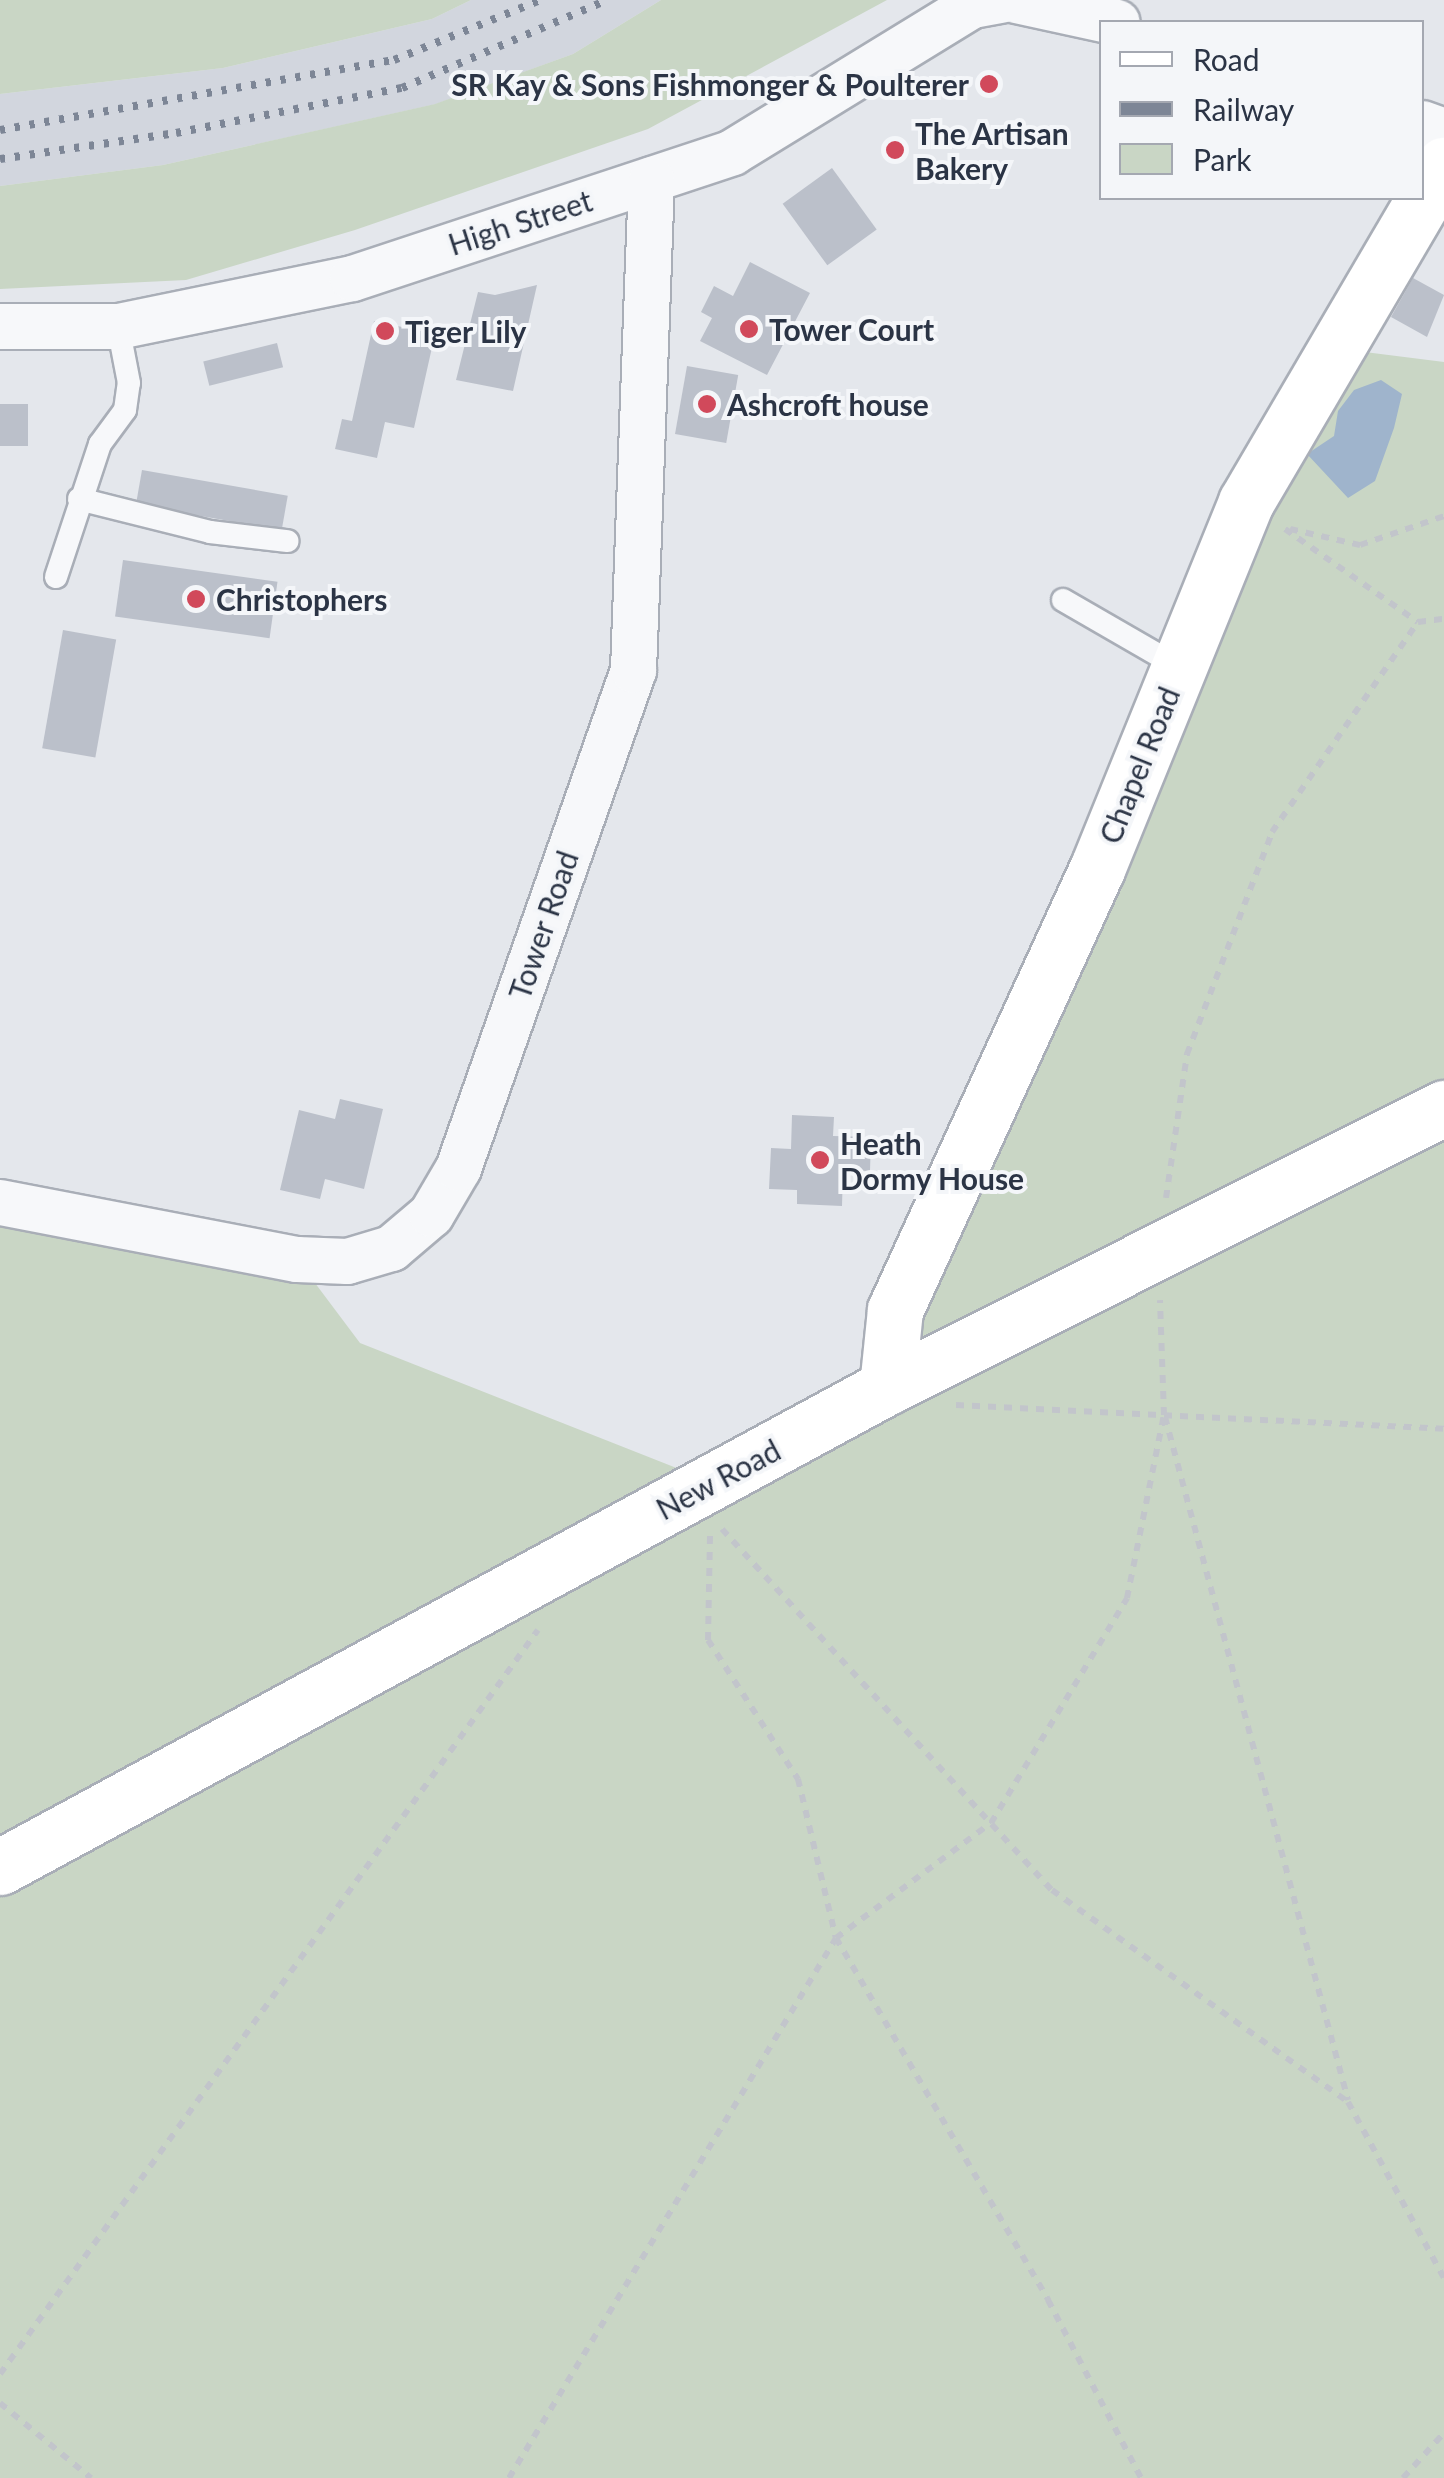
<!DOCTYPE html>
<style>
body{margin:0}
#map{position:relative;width:1444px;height:2478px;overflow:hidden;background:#e4e7ec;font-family:Lato,sans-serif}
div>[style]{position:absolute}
.built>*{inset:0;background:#d2d6de}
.green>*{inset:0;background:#c9d6c5}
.water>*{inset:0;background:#9fb4cc}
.building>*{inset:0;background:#bbc0ca;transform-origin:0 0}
.path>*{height:6px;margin-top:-3px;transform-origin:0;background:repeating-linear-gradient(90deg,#c2c5cb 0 8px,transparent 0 16px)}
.roads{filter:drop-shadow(2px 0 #a9aeb7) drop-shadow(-2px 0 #a9aeb7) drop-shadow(0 2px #a9aeb7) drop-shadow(0 -2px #a9aeb7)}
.lane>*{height:22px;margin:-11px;padding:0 11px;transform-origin:11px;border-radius:11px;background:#f7f8fa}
.street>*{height:45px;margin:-22.5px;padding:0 22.5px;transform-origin:22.5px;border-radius:22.5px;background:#f7f8fa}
.secondary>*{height:55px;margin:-27.5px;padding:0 27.5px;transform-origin:27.5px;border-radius:27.5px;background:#fff}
.rail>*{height:8px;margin-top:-4px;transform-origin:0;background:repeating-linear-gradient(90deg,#7d8696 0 5px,transparent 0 15px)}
.dots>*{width:28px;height:28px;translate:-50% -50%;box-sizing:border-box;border:5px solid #f4f6f9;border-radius:50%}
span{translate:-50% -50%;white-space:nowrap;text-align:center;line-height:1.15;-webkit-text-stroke:8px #f4f6f9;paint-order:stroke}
.poi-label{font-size:30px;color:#2b3445;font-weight:700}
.right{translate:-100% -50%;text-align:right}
.left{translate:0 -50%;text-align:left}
.street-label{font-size:30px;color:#2b3445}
.legend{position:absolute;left:1099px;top:20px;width:325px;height:180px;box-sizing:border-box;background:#f4f6f9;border:2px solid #a4a8b1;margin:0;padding:12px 18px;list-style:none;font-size:30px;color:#2b3445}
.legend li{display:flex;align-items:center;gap:20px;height:50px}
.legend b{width:50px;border:2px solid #a4a8b1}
</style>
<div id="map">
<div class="built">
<div style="clip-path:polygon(471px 0,661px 0,573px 54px,436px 104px,163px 165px,0 186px,0 94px,223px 68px,432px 19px)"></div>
</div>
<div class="green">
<div style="clip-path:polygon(0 0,471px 0,432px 19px,223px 68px,0 94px)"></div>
<div style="clip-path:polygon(661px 0,887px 0,648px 129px,355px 230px,186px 280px,0 289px,0 186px,163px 165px,435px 104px,573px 54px)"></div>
<div style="clip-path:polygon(1333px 348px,1444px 362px,1444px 2478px,0 2478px,0 1202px,297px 1259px,360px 1343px,712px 1482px,886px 1387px)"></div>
</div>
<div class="water">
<div style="clip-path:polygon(1381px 380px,1402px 394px,1394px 428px,1375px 481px,1348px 498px,1307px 454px,1334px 436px,1338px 411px,1354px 390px)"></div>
</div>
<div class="building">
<div style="left:832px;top:168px;width:76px;height:61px;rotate:54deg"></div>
<div style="clip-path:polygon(750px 262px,810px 293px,767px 375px,700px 341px,712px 318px,701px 312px,714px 286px,733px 296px)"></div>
<div style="clip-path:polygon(1413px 278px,1444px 295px,1427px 337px,1391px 317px)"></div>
<div style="clip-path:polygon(537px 285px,513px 391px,456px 380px,478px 292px,495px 295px)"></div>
<div style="clip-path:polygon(374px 321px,435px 334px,414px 428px,385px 422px,377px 458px,335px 449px,342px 419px,352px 421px)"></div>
<div style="left:277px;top:343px;width:25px;height:76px;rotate:76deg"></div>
<div style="left:687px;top:366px;width:52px;height:69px;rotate:10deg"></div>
<div style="left:28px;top:404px;width:42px;height:28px;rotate:90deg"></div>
<div style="left:142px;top:470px;width:148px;height:35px;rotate:10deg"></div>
<div style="left:123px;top:560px;width:156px;height:57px;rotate:8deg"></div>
<div style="left:63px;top:630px;width:54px;height:120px;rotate:10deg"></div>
<div style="clip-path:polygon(340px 1099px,383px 1109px,364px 1189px,325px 1179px,320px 1199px,280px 1190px,299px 1110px,335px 1119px)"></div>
<div style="clip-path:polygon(792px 1115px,834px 1117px,833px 1136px,871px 1137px,870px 1171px,843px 1170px,842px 1206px,797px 1204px,797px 1190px,769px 1189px,771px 1148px,791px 1149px)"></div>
</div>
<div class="path">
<div style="left:1285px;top:529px;width:162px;rotate:35deg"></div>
<div style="left:1418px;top:622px;width:26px;rotate:-7deg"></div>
<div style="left:1290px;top:529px;width:72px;rotate:12.9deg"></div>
<div style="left:1360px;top:545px;width:89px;rotate:-19deg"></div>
<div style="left:1166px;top:1198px;width:146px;rotate:-81.7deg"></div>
<div style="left:1187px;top:1054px;width:238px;rotate:-69deg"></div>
<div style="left:1272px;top:832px;width:256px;rotate:-55.2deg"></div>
<div style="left:956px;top:1405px;width:489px;rotate:2.8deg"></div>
<div style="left:1165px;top:1417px;width:707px;rotate:75deg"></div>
<div style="left:722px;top:1529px;width:489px;rotate:47.6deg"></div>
<div style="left:1052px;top:1890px;width:364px;rotate:35.6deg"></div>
<div style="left:1348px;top:2102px;width:200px;rotate:61.4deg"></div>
<div style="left:710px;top:1536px;width:104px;rotate:91.1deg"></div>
<div style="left:708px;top:1640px;width:166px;rotate:57.1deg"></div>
<div style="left:798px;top:1779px;width:163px;rotate:76.6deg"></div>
<div style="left:836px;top:1938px;width:420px;rotate:59.6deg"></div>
<div style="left:1048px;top:2300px;width:201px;rotate:62.4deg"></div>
<div style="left:0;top:2374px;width:918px;rotate:-54.13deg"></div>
<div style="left:0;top:2403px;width:118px;rotate:39.5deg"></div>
<div style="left:509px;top:2478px;width:631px;rotate:-58.8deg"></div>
<div style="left:836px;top:1938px;width:193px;rotate:-36.6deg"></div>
<div style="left:991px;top:1823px;width:263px;rotate:-58.8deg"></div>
<div style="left:1127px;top:1598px;width:187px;rotate:-78.6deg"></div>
<div style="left:1164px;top:1415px;width:115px;rotate:-92deg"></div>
<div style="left:1403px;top:2478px;width:61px;rotate:-47.7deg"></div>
</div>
<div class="roads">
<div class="lane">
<div style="left:79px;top:499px;width:135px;rotate:14.1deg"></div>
<div style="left:210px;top:532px;width:78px;rotate:6.7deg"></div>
<div style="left:56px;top:577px;width:140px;rotate:-71.7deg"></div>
<div style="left:100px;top:444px;width:42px;rotate:-53.7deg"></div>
<div style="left:125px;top:410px;width:27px;rotate:-82deg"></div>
<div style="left:129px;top:383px;width:58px;rotate:-100.9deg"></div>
<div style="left:1063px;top:600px;width:134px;rotate:30deg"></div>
</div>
<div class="street">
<div style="left:1016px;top:0;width:103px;rotate:12.3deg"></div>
<div style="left:1422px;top:123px;width:23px;rotate:20deg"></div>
<div style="left:0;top:326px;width:118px"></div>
<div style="left:118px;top:326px;width:239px;rotate:-11.6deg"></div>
<div style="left:352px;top:278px;width:400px;rotate:-18.3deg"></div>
<div style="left:732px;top:152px;width:281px;rotate:-31.5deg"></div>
<div style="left:972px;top:5px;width:29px;rotate:-10deg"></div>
<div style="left:0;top:1202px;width:302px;rotate:10.9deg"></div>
<div style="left:297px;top:1259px;width:50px;rotate:2.3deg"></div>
<div style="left:347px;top:1261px;width:46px;rotate:-16.5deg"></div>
<div style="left:391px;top:1248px;width:52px;rotate:-40.4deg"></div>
<div style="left:431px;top:1214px;width:53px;rotate:-59.6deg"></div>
<div style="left:458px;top:1168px;width:528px;rotate:-70.64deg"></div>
<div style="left:633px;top:670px;width:491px;rotate:-87.9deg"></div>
</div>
<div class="secondary">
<div style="left:887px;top:1387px;width:77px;rotate:-84.1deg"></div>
<div style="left:895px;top:1310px;width:485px;rotate:-65.4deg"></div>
<div style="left:1097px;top:869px;width:396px;rotate:-67.9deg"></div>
<div style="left:1246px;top:502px;width:391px;rotate:-59.6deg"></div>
<div style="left:0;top:1867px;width:1009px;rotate:-28.42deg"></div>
<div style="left:887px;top:1387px;width:623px;rotate:-26.61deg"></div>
</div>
</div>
<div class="rail">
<div style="left:0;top:130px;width:400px;rotate:-10.1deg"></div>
<div style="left:394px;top:60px;width:158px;rotate:-22.3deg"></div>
<div style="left:0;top:159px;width:178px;rotate:-8.4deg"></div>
<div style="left:176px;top:133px;width:230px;rotate:-11.3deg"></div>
<div style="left:402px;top:88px;width:223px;rotate:-23.2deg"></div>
</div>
<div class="dots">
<div style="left:989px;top:84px;background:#d1495b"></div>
<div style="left:895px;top:150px;background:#d1495b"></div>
<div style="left:749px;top:329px;background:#d1495b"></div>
<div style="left:385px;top:331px;background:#d1495b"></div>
<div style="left:707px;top:404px;background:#d1495b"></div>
<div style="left:196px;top:599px;background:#d1495b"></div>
<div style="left:820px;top:1160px;background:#d1495b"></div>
</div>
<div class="poi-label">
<span class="right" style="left:969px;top:84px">SR Kay &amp; Sons Fishmonger &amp; Poulterer</span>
<span class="left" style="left:915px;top:150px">The Artisan<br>Bakery</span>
<span class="left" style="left:769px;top:329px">Tower Court</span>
<span class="left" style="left:405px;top:331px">Tiger Lily</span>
<span class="left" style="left:727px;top:404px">Ashcroft house</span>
<span class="left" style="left:216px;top:599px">Christophers</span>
<span class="left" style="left:840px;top:1160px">Heath<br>Dormy House</span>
</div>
<div class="street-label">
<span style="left:520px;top:222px;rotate:-18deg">High Street</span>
<span style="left:1139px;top:765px;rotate:-68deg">Chapel Road</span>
<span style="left:543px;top:925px;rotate:-71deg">Tower Road</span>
<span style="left:718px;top:1479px;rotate:-28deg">New Road</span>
</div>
<ul class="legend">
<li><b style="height:12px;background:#fff"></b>Road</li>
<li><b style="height:12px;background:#7d8696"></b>Railway</li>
<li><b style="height:28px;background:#c9d6c5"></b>Park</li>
</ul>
</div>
